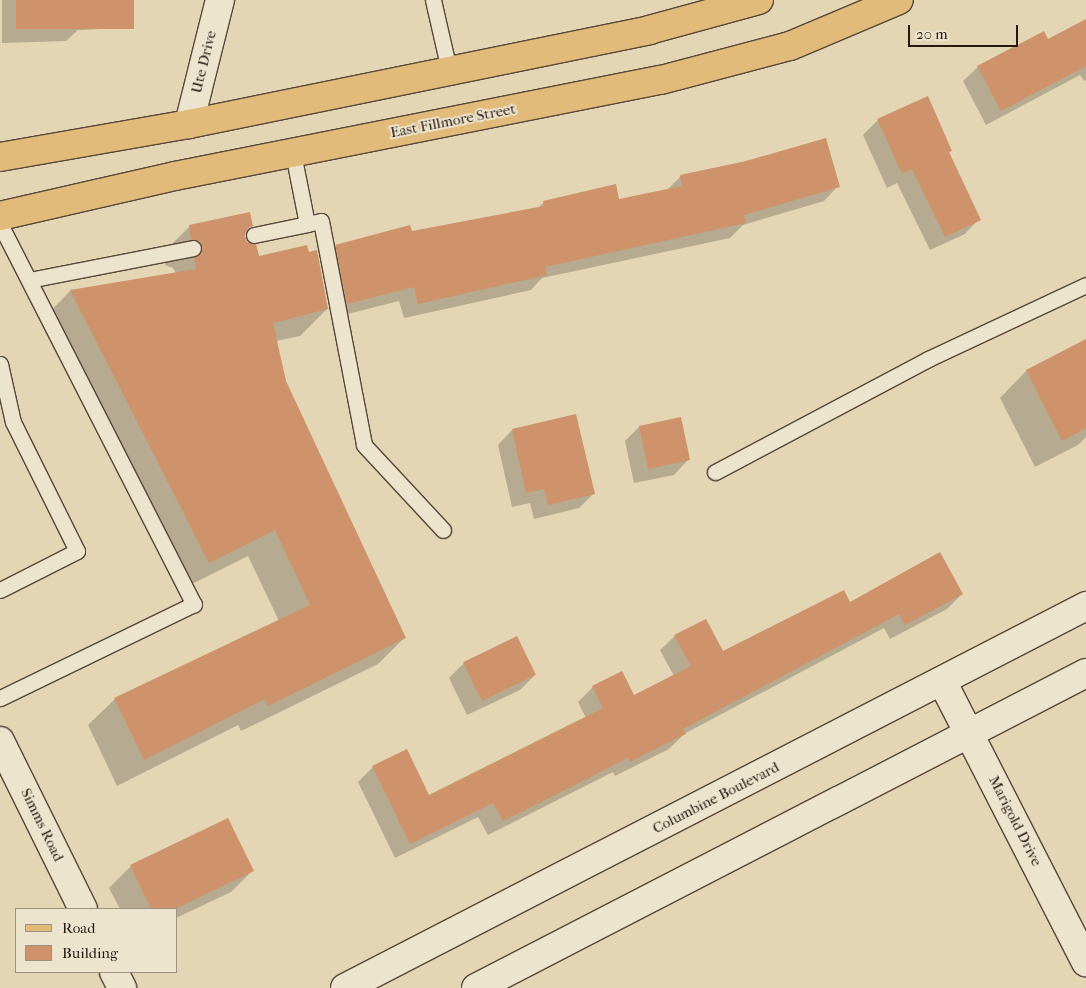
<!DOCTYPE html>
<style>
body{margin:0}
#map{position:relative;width:1086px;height:988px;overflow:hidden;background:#e4d5b4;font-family:"IM FELL French Canon",serif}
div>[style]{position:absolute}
.shadow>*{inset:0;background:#0003}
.building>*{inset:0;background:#ce936a;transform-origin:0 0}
.roads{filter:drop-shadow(1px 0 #554738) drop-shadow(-1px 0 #554738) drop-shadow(0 1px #554738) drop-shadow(0 -1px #554738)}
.service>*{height:15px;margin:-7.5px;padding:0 7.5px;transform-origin:7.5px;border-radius:7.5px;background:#ede4ce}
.minor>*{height:28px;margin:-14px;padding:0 14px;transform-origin:14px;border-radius:14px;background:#ede4ce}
.primary>*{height:28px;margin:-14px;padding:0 14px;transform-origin:14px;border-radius:14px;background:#e2ba7a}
span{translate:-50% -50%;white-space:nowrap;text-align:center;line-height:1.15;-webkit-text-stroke:4px #ede4ce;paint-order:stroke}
.street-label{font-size:15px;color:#25180e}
.legend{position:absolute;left:15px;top:908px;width:162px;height:65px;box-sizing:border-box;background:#ede4ce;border:1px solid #9d9281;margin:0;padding:6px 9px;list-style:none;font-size:15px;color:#25180e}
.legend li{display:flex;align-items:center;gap:10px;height:25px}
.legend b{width:25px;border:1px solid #9d9281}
.scale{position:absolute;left:908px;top:25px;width:110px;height:22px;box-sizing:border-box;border:2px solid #25180e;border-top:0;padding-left:6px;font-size:15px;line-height:18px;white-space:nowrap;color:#25180e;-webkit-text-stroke:4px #ede4ce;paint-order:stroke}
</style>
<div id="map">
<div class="shadow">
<div style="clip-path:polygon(2px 0,117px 0,117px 15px,102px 29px,78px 30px,66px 41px,2px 43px)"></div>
<div style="clip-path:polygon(1086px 20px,1086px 80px,1084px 81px,1080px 75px,986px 125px,963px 81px,978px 67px,1048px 41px)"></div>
<div style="clip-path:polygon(878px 120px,951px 150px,948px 154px,979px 219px,965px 234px,930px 250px,897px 183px,887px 188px,863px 135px)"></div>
<div style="clip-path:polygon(681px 176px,838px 186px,824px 201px,743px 225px,730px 238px,542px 278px,531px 290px,404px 318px,399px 301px,332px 318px,321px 261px,336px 246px,538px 208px,544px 202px,618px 201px,666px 191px)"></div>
<div style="clip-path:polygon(251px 225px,243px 237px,258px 257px,327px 309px,300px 336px,276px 341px,285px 381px,405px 637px,378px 664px,241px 731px,238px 725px,117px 786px,88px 725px,115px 699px,279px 621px,248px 556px,182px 589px,44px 318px,70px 291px,176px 273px,173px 268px,165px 265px,163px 253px,190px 226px)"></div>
<div style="clip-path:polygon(1086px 341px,1086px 437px,1078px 445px,1035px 467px,1000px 398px,1026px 371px)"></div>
<div style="clip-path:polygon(640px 426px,688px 460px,674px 475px,634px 483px,625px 441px)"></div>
<div style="clip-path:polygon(512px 430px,593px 494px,579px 508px,534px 519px,530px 503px,512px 507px,498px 445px)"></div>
<div style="clip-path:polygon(962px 594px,947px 609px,890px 639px,884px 628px,684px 734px,669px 749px,615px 776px,613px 772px,488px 835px,478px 817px,395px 858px,358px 782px,373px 767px,429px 797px,586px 718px,578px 702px,593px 687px,633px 697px,674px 676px,660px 650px,675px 636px,723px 653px,850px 603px)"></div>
<div style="clip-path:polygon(464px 663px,535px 675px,520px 690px,467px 715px,449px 678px)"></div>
<div style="clip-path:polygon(228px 820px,252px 871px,231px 892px,176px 918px,176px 909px,120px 909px,109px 888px,131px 866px)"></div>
</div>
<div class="building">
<div style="left:16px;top:0;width:118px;height:29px"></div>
<div style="clip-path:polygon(1086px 19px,1086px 66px,1001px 111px,977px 66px,1044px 31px,1048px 39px)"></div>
<div style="clip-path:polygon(928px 96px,952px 151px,949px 152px,981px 220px,945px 237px,912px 169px,902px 174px,877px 119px)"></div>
<div style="clip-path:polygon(826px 138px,840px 187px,744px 215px,746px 223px,545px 267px,547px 275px,418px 304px,414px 287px,347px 304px,335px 245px,410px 225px,412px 231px,544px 206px,543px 201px,616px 184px,619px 199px,682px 186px,680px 175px,746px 161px)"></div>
<div style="clip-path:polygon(250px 212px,253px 226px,247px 228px,245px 236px,247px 242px,256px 244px,259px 256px,307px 245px,309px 252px,317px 250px,328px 309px,273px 323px,286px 381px,406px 638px,268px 706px,265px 699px,144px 760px,114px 698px,310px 605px,275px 530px,209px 563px,70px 290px,196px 269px,194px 257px,199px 255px,202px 247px,200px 242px,191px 239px,189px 225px)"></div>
<div style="clip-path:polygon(1086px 339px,1086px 428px,1062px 441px,1026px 370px)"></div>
<div style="clip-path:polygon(576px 414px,595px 494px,548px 505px,544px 489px,526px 493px,512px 429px)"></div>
<div style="left:681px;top:417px;width:44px;height:43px;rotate:78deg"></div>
<div style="clip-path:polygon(940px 552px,963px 594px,905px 625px,899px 614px,683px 729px,686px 734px,630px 762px,628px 758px,503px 821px,493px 803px,410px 844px,372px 766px,407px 749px,429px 795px,603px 708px,592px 686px,622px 671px,634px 695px,691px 666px,674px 635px,706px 619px,723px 651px,844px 590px,850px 602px)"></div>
<div style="left:517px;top:636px;width:43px;height:60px;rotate:64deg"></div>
<div style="clip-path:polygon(228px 818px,254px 871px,175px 909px,151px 909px,130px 865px)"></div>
</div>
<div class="roads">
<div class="service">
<div style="left:433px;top:0;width:72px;rotate:77.1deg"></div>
<div style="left:0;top:224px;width:427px;rotate:63deg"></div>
<div style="left:194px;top:604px;width:216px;rotate:154.1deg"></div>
<div style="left:307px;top:224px;width:14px;rotate:-12deg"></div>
<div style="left:321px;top:221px;width:228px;rotate:79.1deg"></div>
<div style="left:364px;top:445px;width:116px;rotate:47.1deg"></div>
<div style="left:254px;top:235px;width:54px;rotate:-11.7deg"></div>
<div style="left:307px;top:224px;width:72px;rotate:-101.2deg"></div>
<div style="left:29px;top:280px;width:167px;rotate:-11deg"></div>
<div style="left:0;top:364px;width:59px;rotate:77.4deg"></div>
<div style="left:13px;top:422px;width:144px;rotate:63.6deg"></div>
<div style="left:77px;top:551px;width:86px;rotate:153.1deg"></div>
<div style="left:715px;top:472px;width:241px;rotate:-27.9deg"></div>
<div style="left:928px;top:359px;width:174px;rotate:-25.1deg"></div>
</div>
<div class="minor">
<div style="left:189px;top:124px;width:128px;rotate:-76deg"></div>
<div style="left:942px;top:681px;width:316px;rotate:62.9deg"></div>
<div style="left:0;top:741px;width:187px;rotate:63.7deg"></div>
<div style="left:114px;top:972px;width:18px;rotate:63deg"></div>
<div style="left:345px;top:988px;width:834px;rotate:-27.27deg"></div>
<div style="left:476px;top:988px;width:687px;rotate:-27.31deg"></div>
</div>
<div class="primary">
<div style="left:0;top:157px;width:192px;rotate:-9.9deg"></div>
<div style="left:189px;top:124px;width:470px;rotate:-11.5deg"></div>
<div style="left:649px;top:30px;width:114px;rotate:-15.3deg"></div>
<div style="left:0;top:216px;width:180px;rotate:-12.9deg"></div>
<div style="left:175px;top:176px;width:495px;rotate:-11.2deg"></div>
<div style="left:661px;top:80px;width:133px;rotate:-14.8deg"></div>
<div style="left:790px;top:46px;width:118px;rotate:-22.9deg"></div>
</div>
</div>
<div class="street-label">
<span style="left:204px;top:62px;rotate:-76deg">Ute Drive</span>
<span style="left:453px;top:121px;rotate:-11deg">East Fillmore Street</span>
<span style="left:716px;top:798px;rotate:-27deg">Columbine Boulevard</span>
<span style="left:1015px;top:821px;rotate:63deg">Marigold Drive</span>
<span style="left:42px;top:825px;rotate:64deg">Simms Road</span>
</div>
<ul class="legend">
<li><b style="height:6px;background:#e2ba7a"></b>Road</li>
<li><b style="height:14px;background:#ce936a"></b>Building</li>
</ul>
<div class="scale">20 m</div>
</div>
